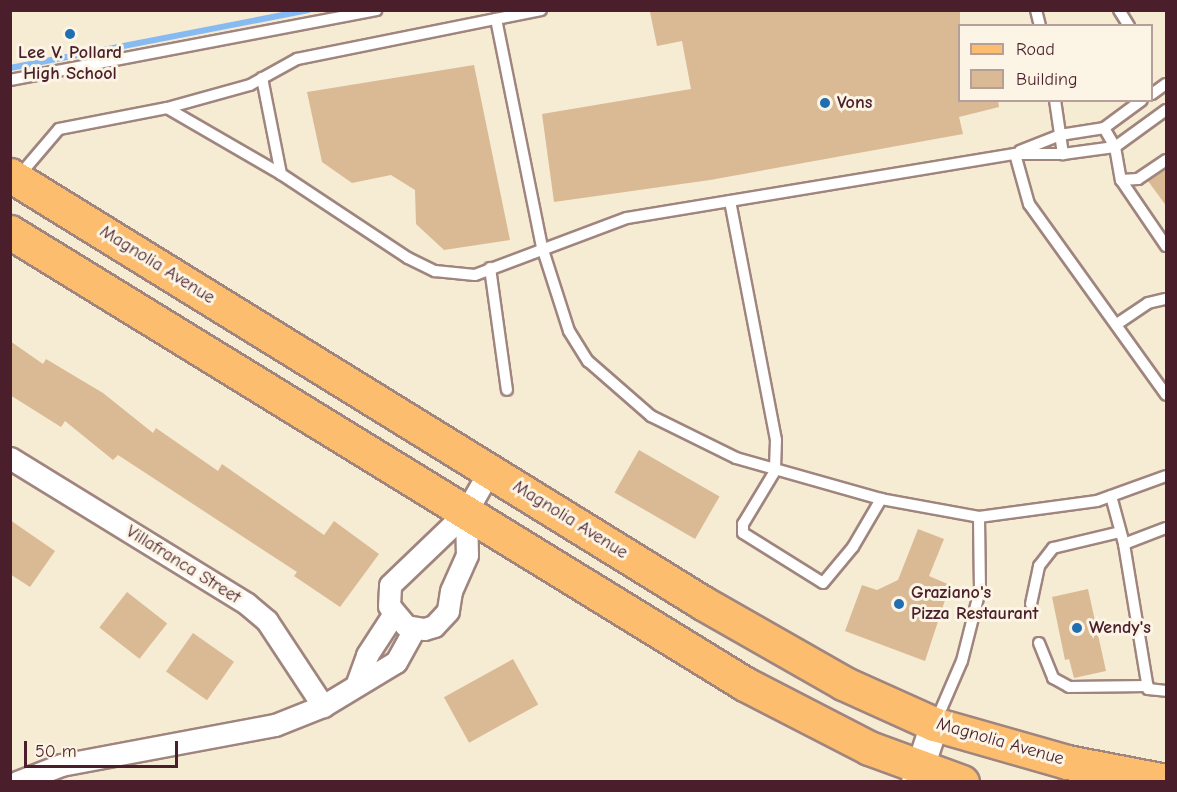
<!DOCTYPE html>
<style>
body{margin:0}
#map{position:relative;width:1177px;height:792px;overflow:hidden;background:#f6ebd3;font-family:"Comic Neue",sans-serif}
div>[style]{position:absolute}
.stream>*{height:6px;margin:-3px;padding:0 3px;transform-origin:3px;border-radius:3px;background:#85baf3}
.building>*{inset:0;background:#daba94;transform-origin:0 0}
.roads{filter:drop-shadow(2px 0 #a0857f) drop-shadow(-2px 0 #a0857f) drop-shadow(0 2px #a0857f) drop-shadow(0 -2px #a0857f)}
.service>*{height:10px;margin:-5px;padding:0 5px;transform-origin:5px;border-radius:5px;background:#fff}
.minor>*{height:21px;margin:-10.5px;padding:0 10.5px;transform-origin:10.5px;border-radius:10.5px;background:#fff}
.tertiary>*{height:27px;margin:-13.5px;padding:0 13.5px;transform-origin:13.5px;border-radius:13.5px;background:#fff}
.primary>*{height:33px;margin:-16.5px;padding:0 16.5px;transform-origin:16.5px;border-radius:16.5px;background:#fcbd6f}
.dots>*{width:16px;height:16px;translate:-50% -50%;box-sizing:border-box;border:3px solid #fcf5e5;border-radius:50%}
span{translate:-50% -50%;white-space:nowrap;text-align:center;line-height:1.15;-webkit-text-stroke:6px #fcf5e5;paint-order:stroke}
.poi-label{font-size:18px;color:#4a1f2b;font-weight:700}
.left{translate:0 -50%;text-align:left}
.street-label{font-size:18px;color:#4a1f2b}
.frame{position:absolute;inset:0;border:12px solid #4a1f2b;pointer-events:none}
.legend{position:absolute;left:958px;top:24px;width:195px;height:78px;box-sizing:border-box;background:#fcf5e5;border:2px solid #b59f9b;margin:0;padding:8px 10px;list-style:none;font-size:18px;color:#4a1f2b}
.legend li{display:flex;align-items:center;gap:12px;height:30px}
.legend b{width:30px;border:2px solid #b59f9b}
.scale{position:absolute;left:24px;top:741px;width:154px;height:27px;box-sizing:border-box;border:3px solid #4a1f2b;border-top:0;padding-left:8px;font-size:18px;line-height:21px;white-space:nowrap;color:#4a1f2b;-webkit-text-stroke:4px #fcf5e5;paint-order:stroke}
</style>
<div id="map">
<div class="stream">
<div style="left:10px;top:68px;width:304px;rotate:-11deg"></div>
</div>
<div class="building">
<div style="clip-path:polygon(660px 10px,960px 10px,960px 100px,998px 100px,999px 107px,959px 117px,963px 134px,710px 180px,554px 202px,542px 114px,691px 89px,682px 41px,657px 46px,650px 12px)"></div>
<div style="clip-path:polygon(474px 65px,510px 240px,444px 250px,416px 224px,415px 190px,391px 175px,352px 183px,322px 162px,307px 92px)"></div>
<div style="clip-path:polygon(1167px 169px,1167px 207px,1148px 181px)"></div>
<div style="clip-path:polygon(10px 341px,43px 364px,46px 359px,103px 393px,153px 433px,156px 428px,218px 471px,222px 464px,324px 535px,334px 521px,379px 554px,340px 607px,294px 576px,297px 572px,118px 455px,113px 460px,65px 421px,61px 427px,10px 395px)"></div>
<div style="left:639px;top:450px;width:93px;height:49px;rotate:30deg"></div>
<div style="clip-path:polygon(10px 520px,55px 551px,30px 587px,10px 574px)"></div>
<div style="clip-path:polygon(918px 529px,944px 539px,929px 576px,950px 585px,925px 661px,845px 631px,862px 585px,877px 590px,898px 580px)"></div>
<div style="clip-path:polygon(1088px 589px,1106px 671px,1074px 678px,1069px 659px,1065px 660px,1052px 597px)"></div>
<div style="left:127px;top:592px;width:51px;height:45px;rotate:38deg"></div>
<div style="left:193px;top:633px;width:50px;height:47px;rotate:35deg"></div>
<div style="left:513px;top:659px;width:52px;height:79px;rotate:61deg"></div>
</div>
<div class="roads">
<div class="service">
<div style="left:541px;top:10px;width:46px;rotate:168.7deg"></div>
<div style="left:496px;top:19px;width:233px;rotate:78.6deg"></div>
<div style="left:542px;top:247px;width:88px;rotate:72.2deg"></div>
<div style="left:569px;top:331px;width:36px;rotate:58deg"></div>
<div style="left:588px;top:361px;width:84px;rotate:41.1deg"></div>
<div style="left:651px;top:416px;width:95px;rotate:26.3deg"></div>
<div style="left:736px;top:458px;width:151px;rotate:15.8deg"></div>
<div style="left:881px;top:499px;width:100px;rotate:10.4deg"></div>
<div style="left:1036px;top:10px;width:16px;rotate:76deg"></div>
<div style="left:1119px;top:10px;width:19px;rotate:58deg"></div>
<div style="left:262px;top:78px;width:98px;rotate:78.8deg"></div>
<div style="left:10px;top:80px;width:373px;rotate:-10.8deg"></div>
<div style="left:1152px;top:94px;width:17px;rotate:-36deg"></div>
<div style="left:1055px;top:100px;width:55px;rotate:81.6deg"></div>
<div style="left:167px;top:108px;width:86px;rotate:-15.5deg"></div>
<div style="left:250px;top:85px;width:54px;rotate:-29deg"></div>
<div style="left:297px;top:59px;width:203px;rotate:-11.4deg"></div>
<div style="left:1104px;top:128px;width:22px;rotate:60deg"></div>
<div style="left:1115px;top:147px;width:34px;rotate:80deg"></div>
<div style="left:1121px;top:180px;width:17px;rotate:-3deg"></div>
<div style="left:1138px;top:179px;width:34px;rotate:-34deg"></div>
<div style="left:1020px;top:151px;width:43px;rotate:-21.8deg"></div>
<div style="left:1060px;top:135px;width:45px;rotate:-9deg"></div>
<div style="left:1104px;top:128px;width:47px;rotate:-36.4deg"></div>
<div style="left:1015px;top:154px;width:48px"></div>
<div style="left:1063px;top:154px;width:52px;rotate:-7.7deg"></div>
<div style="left:1115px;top:147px;width:63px;rotate:-36deg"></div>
<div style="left:18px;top:177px;width:63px;rotate:-49.5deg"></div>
<div style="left:59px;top:129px;width:110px;rotate:-11deg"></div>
<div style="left:167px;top:108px;width:132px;rotate:30.1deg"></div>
<div style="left:281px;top:174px;width:152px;rotate:33.5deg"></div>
<div style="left:408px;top:258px;width:30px;rotate:26deg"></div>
<div style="left:435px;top:271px;width:40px;rotate:5.7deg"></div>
<div style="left:475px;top:275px;width:162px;rotate:-20.6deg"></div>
<div style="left:627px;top:218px;width:393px;rotate:-9.4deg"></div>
<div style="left:1015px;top:154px;width:52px;rotate:74.4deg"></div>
<div style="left:1029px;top:204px;width:235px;rotate:54.3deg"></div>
<div style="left:1121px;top:180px;width:80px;rotate:55.7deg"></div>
<div style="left:730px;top:201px;width:243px;rotate:79.1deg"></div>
<div style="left:776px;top:440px;width:31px;rotate:92deg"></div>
<div style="left:775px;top:471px;width:62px;rotate:121.1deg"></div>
<div style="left:743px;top:524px;width:9px;rotate:90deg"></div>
<div style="left:743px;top:533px;width:94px;rotate:32deg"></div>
<div style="left:823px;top:583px;width:47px;rotate:-50.2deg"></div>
<div style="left:853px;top:547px;width:56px;rotate:-59.7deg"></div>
<div style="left:490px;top:268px;width:123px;rotate:82.1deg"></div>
<div style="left:1117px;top:324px;width:37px;rotate:-34deg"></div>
<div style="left:1148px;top:303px;width:18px;rotate:-13deg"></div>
<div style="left:1111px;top:496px;width:50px;rotate:74.8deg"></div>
<div style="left:1124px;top:544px;width:45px;rotate:-20.9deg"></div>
<div style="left:1124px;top:544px;width:147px;rotate:80.6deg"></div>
<div style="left:1148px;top:689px;width:18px;rotate:6deg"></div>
<div style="left:1031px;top:604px;width:39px;rotate:-78deg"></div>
<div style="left:1039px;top:566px;width:23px;rotate:-52deg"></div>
<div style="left:1053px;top:548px;width:69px;rotate:-13.4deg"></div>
<div style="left:1039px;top:643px;width:38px;rotate:68deg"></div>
<div style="left:1053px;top:678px;width:18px;rotate:29deg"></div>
<div style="left:1069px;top:687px;width:79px;rotate:-0.7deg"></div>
<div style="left:936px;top:721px;width:65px;rotate:-66.6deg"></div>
<div style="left:962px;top:661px;width:73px;rotate:-75.8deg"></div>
<div style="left:980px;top:590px;width:73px;rotate:-90.8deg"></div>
<div style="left:979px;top:517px;width:119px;rotate:-7.7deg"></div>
<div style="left:1097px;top:501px;width:73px;rotate:-19.9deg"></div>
</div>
<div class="minor">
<div style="left:10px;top:458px;width:278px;rotate:31.6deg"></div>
<div style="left:247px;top:604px;width:26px;rotate:40deg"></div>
<div style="left:267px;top:621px;width:102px;rotate:56.6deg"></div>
<div style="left:466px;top:512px;width:43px;rotate:88.7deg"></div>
<div style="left:467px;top:555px;width:39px;rotate:114deg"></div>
<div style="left:451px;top:591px;width:20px;rotate:99deg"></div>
<div style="left:448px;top:611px;width:21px;rotate:133deg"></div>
<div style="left:434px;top:626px;width:10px;rotate:163deg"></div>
<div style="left:424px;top:629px;width:18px;rotate:-171deg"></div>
<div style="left:406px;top:626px;width:26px;rotate:-130deg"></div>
<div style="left:389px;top:606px;width:21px;rotate:-87deg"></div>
<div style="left:390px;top:585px;width:105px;rotate:-43.8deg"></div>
<div style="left:466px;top:512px;width:48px;rotate:-60.3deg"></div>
<div style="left:357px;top:683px;width:30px;rotate:-70deg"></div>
<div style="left:367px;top:655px;width:48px;rotate:-57deg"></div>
<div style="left:17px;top:782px;width:47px;rotate:-21.1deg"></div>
<div style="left:61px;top:765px;width:218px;rotate:-10.6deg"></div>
<div style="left:275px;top:725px;width:52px;rotate:-21.6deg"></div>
<div style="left:323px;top:706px;width:85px;rotate:-31.1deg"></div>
<div style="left:396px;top:662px;width:38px;rotate:-61deg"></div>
</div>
<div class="tertiary">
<div style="left:915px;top:782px;width:61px;rotate:-71.9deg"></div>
</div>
<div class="primary">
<div style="left:10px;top:175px;width:815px;rotate:31.7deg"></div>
<div style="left:703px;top:603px;width:161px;rotate:29.7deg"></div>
<div style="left:843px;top:683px;width:100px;rotate:24.3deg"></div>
<div style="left:934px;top:724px;width:138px;rotate:15.9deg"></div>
<div style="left:1067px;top:762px;width:101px;rotate:10.9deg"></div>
<div style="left:10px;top:232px;width:863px;rotate:31.59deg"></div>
<div style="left:745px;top:684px;width:140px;rotate:27.3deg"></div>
<div style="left:869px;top:748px;width:99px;rotate:20.1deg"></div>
</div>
</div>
<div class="dots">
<div style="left:70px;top:34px;background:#1f6fb2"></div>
<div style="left:825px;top:103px;background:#1f6fb2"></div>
<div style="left:899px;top:604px;background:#1f6fb2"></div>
<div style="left:1077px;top:628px;background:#1f6fb2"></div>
</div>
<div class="poi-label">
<span style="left:70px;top:64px">Lee V. Pollard<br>High School</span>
<span class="left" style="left:837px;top:103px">Vons</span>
<span class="left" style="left:911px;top:604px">Graziano's<br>Pizza Restaurant</span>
<span class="left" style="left:1089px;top:628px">Wendy's</span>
</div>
<div class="street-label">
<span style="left:157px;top:265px;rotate:32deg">Magnolia Avenue</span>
<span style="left:570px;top:520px;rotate:32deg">Magnolia Avenue</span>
<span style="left:183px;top:565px;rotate:32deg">Villafranca Street</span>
<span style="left:1000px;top:742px;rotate:16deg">Magnolia Avenue</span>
</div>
<div class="frame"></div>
<ul class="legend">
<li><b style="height:8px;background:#fcbd6f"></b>Road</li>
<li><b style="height:16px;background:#daba94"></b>Building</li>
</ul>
<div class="scale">50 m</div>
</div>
